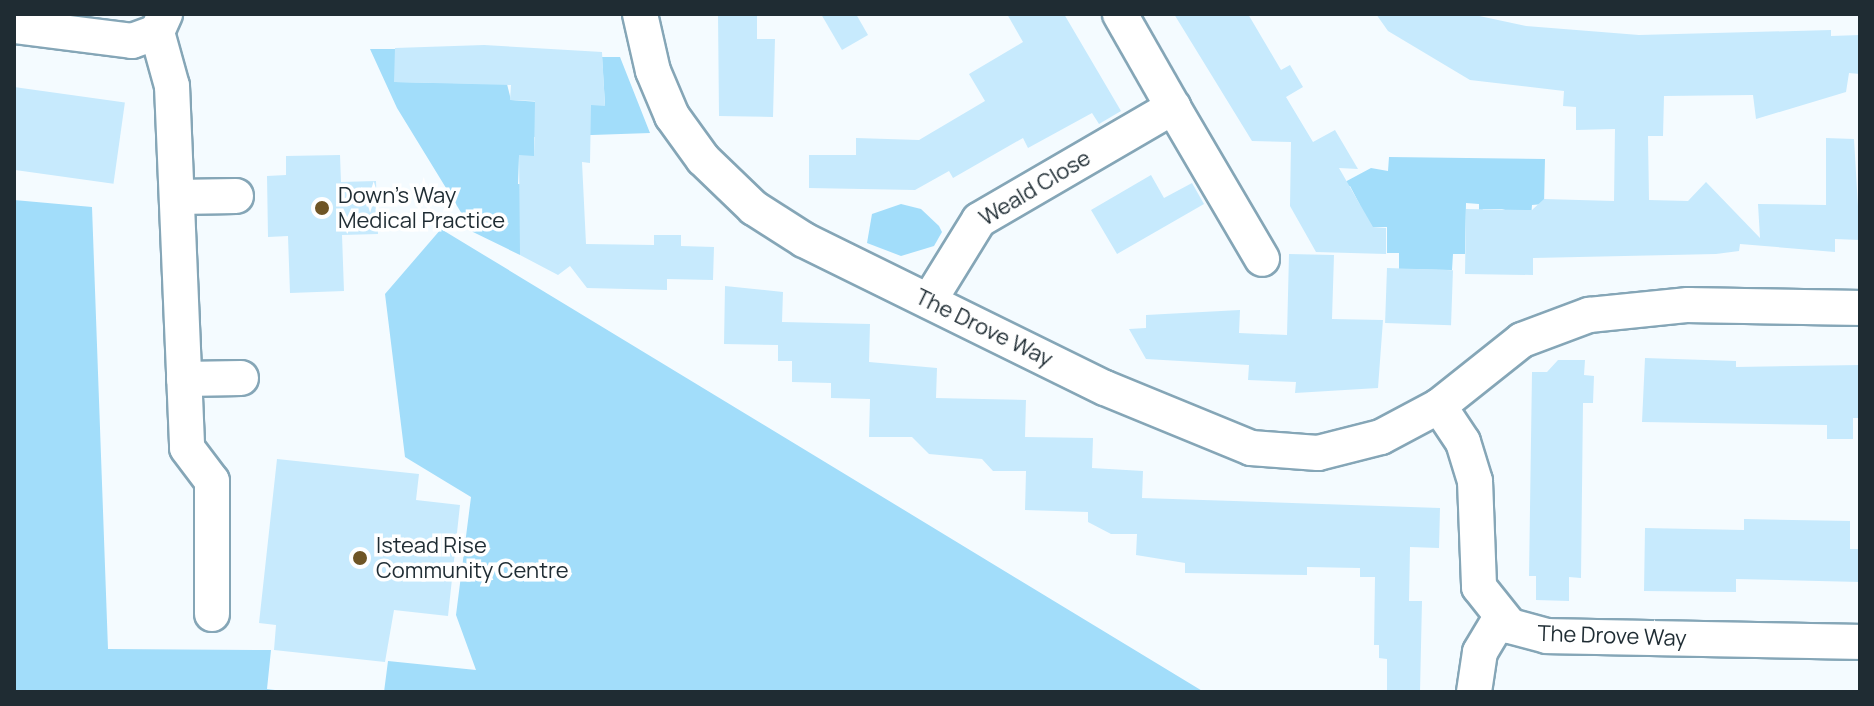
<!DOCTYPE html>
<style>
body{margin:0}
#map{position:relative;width:1874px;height:706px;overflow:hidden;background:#f4fbff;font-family:Manrope,sans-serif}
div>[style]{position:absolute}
.green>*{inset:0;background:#a2ddfa}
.building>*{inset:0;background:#c7eafd;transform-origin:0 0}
.roads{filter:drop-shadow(2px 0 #85a6b7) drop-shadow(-2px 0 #85a6b7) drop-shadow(0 2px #85a6b7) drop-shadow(0 -2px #85a6b7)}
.minor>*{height:34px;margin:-17px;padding:0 17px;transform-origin:17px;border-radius:17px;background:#fff}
.dots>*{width:22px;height:22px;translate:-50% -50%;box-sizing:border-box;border:4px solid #fff;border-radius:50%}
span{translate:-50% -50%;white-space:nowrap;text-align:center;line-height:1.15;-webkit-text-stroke:7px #fff;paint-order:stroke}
.street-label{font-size:22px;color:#1f2c33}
.poi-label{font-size:22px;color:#1f2c33}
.left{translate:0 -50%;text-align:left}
.frame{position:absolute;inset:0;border:16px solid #1f2c33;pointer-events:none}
</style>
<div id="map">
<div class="green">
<div style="clip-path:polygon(370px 49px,395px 49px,395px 82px,507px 84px,511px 100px,582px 105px,605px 105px,602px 57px,620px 57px,650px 133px,534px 137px,534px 156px,519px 156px,518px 184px,531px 185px,520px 255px,473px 232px,397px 108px)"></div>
<div style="clip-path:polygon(1389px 157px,1545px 159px,1544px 204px,1532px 205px,1531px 218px,1502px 209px,1483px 209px,1479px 217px,1479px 204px,1466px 203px,1465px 254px,1453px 254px,1452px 270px,1399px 269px,1399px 253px,1387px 253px,1387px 227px,1351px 227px,1360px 205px,1350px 186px,1343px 189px,1343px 183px,1371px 168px,1388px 171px)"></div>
<div style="clip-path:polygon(14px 200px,92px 207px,108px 649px,271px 650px,267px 689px,291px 692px,14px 692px)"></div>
<div style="clip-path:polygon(901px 204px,921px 209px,939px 226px,942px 232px,934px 246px,901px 256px,867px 243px,872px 214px)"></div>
<div style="clip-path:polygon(441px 229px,1204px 692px,384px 692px,388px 661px,476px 670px,456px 615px,471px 497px,405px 457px,385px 294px)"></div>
</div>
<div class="building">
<div style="clip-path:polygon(718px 14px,757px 14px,757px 39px,775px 39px,773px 117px,719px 116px)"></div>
<div style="clip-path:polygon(821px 14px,856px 14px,868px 35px,842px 50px)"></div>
<div style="clip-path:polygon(1007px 14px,1064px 14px,1121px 111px,1099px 124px,1092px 113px,1028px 148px,1023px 138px,953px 178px,949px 171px,915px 190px,809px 188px,809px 155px,856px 155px,856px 138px,919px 140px,985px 101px,969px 74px,1023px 42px)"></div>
<div style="clip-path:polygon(1174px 14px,1248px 14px,1281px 70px,1290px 65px,1303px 87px,1286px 97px,1313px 142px,1335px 130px,1358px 169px,1339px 168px,1373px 227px,1386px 228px,1386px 254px,1316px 252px,1290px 206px,1291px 142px,1252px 141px)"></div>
<div style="clip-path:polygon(1376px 14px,1470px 14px,1526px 26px,1639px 35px,1831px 30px,1831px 36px,1860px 35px,1860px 74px,1849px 73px,1846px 92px,1756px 119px,1753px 95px,1664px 96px,1663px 136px,1648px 136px,1649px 200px,1688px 201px,1706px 182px,1760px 238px,1758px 204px,1826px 205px,1826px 138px,1854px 139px,1860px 240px,1835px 239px,1835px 252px,1740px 244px,1739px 251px,1716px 254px,1533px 258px,1533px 275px,1465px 274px,1466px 209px,1532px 210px,1544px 199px,1614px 201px,1615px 129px,1576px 130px,1576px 107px,1563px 106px,1564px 91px,1470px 80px,1388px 31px)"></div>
<div style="clip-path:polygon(484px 45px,602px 52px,605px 106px,591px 105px,590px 163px,582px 162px,586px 244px,654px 245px,654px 235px,681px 235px,681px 246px,714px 247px,713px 280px,667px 279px,667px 290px,587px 288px,570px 266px,558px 275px,520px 255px,519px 155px,534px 156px,535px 101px,510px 100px,511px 85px,394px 82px,395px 48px)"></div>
<div style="left:14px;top:87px;width:112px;height:82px;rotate:8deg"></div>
<div style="clip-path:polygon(340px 155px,341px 182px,376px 181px,378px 234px,342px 235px,344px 291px,290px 293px,288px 236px,268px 237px,267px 176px,286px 175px,286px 156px)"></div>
<div style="clip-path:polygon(1151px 175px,1164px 198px,1192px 183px,1204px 204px,1117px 254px,1091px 210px)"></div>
<div style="clip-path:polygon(1289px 254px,1334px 255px,1332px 319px,1383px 320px,1378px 388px,1295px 393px,1296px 382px,1248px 380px,1249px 365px,1146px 359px,1129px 329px,1146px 328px,1146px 315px,1240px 310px,1239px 333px,1287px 335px)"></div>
<div style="left:1387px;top:268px;width:66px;height:55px;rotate:2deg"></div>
<div style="clip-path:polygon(725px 286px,783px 292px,782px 322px,870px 324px,869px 362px,937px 368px,936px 398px,1026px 400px,1025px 437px,1093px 438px,1092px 468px,1143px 471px,1142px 498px,1440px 508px,1439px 548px,1410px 547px,1409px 601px,1422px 601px,1420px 692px,1387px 692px,1387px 659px,1379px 658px,1379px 645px,1374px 645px,1375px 577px,1360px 577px,1360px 568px,1307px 567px,1307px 575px,1185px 573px,1185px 563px,1136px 555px,1137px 534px,1111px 534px,1088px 522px,1088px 512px,1025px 510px,1026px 471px,993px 471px,982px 459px,929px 454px,912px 437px,869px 437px,870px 399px,831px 398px,831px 383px,792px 382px,792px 361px,778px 361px,778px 345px,724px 344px)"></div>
<div style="clip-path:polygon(1645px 358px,1736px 361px,1736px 367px,1860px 365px,1860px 418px,1853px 418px,1853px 439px,1827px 439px,1827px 425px,1642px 422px)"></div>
<div style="clip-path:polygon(1558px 360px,1585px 360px,1584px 375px,1594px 376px,1593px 403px,1583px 403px,1581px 578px,1569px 577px,1569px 601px,1536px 600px,1536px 576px,1529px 576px,1532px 372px,1547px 372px)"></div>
<div style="clip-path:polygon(277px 459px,419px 474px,416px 500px,460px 505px,448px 616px,394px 610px,385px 662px,274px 650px,276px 625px,259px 623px)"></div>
<div style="clip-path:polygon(1744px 519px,1850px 521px,1850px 549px,1860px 549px,1860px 582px,1736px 579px,1736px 592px,1644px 591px,1645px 528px,1744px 530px)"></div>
</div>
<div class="roads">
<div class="minor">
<div style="left:640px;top:14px;width:58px;rotate:77.2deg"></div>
<div style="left:653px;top:71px;width:49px;rotate:67.1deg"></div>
<div style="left:672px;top:116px;width:53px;rotate:54.2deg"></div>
<div style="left:703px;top:159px;width:71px;rotate:43.9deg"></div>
<div style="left:754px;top:208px;width:59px;rotate:32.6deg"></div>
<div style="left:804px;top:240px;width:335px;rotate:26.2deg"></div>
<div style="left:1105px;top:388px;width:158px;rotate:22.3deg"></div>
<div style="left:1251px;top:448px;width:67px;rotate:4.3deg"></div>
<div style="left:1318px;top:453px;width:65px;rotate:-14.3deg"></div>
<div style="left:1381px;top:437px;width:66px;rotate:-28.1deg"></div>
<div style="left:1439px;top:406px;width:106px;rotate:-38.5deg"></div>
<div style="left:1522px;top:340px;width:72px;rotate:-20.5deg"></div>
<div style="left:1589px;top:315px;width:100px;rotate:-5.8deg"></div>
<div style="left:1688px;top:305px;width:172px;rotate:1deg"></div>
<div style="left:14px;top:26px;width:119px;rotate:7.2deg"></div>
<div style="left:132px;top:41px;width:27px;rotate:-20deg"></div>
<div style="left:157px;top:32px;width:20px;rotate:-66deg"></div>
<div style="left:157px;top:32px;width:56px;rotate:74.5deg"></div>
<div style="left:172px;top:86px;width:362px;rotate:87.6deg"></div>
<div style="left:187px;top:448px;width:41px;rotate:52.9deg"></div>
<div style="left:212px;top:481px;width:133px;rotate:90deg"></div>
<div style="left:1173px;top:107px;width:176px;rotate:59.6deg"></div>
<div style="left:177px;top:197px;width:59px;rotate:-1deg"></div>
<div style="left:929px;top:301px;width:95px;rotate:-58.3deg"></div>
<div style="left:979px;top:220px;width:225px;rotate:-30.2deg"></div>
<div style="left:1173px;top:107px;width:107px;rotate:-119.7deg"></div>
<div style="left:184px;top:379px;width:57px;rotate:-1deg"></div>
<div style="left:1439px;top:406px;width:43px;rotate:56.3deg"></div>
<div style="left:1463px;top:442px;width:41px;rotate:72.9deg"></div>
<div style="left:1475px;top:481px;width:106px;rotate:87.8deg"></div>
<div style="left:1479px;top:587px;width:50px;rotate:51.5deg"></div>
<div style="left:1510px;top:626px;width:38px;rotate:15deg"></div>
<div style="left:1547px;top:636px;width:313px;rotate:1.1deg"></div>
<div style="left:1474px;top:692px;width:40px;rotate:-81.5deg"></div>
<div style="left:1480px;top:652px;width:39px;rotate:-59deg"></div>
</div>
</div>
<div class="dots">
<div style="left:322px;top:208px;background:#6e5526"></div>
<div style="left:360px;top:558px;background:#6e5526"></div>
</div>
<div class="street-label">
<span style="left:1035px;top:188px;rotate:-31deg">Weald Close</span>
<span style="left:984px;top:328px;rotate:26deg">The Drove Way</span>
<span style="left:1612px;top:636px;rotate:2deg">The Drove Way</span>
</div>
<div class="poi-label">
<span class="left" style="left:338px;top:208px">Down's Way<br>Medical Practice</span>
<span class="left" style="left:376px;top:558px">Istead Rise<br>Community Centre</span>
</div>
<div class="frame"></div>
</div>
